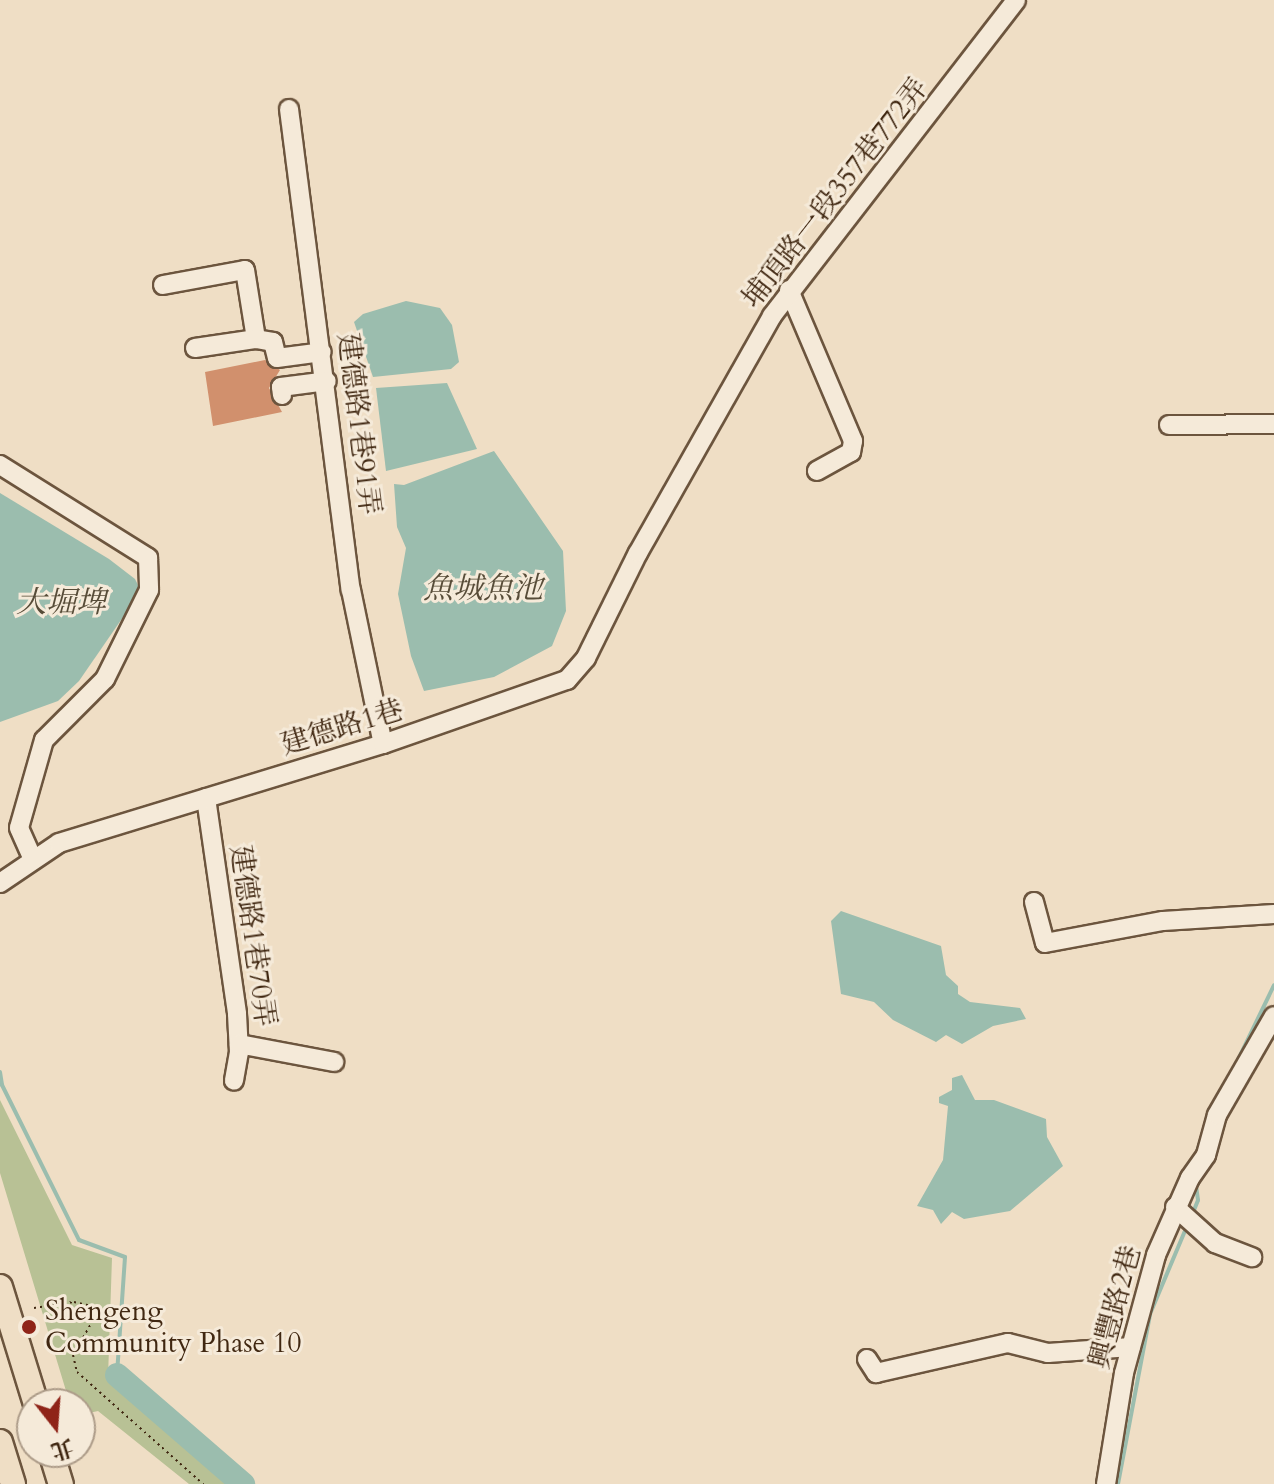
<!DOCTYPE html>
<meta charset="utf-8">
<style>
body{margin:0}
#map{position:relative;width:1274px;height:1484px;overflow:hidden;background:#efdec5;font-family:Cardo,"Noto Serif TC",serif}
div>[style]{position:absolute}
.green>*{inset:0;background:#b8c195}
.water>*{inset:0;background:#9bbdae}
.stream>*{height:4px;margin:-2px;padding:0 2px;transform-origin:2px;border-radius:2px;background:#9bbdae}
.river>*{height:24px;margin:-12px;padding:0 12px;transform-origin:12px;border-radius:12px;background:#9bbdae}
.building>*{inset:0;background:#d1906d}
.path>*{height:2px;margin-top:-1px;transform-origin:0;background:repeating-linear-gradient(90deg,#402711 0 2px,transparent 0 6px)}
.roads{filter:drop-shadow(2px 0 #6c553e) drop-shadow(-2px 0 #6c553e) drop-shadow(0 2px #6c553e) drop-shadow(0 -2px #6c553e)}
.minor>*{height:18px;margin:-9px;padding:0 9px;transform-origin:9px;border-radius:9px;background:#f5ead9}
.major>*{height:24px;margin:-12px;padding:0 12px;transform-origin:12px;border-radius:12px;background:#efdec5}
.dots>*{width:22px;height:22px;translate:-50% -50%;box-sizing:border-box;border:4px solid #f5ead9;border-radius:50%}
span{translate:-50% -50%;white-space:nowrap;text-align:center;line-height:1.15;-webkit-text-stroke:6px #f5ead9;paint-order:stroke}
.street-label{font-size:28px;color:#402711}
.poi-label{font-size:28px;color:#402711}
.left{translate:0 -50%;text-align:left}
.water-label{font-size:30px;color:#574c38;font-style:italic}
.north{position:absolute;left:16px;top:1388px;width:80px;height:80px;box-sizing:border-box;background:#f5ead9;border:2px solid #ad9c89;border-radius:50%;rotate:163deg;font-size:22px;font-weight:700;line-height:32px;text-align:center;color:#402711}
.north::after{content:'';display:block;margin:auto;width:28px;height:36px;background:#8f2418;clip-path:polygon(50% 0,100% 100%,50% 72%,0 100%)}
</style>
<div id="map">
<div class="green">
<div style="clip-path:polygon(0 1100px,72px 1245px,112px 1258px,108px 1378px,230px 1484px,189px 1484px,98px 1411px,80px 1415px,80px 1404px,70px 1404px,0 1173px)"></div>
</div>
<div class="water">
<div style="clip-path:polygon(406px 301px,440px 308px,452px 325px,459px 362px,451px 369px,373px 377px,354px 322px,363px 314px)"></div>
<div style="clip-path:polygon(447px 383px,477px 449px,386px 471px,376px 388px)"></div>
<div style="clip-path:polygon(494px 451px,563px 551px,566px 611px,552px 646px,494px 677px,424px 691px,411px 656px,398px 594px,406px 548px,397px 527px,394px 484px,404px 485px)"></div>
<div style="clip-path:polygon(0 493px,109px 559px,135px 579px,141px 591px,79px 681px,58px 701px,0 722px)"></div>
<div style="clip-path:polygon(841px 911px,941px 946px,946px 975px,958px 986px,958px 994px,970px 1002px,1020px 1008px,1026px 1019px,993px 1026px,962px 1044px,946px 1035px,936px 1042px,893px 1020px,874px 1002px,841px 994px,831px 921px)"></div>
<div style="clip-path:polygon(962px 1075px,975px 1100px,994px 1100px,1046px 1119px,1047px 1137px,1063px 1166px,1010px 1211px,964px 1219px,952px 1212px,941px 1224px,933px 1210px,917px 1206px,943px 1160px,948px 1106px,939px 1103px,939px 1097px,952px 1090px,952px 1078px)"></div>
</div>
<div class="stream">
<div style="left:1233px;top:1070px;width:94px;rotate:-64.2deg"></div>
<div style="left:0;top:1072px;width:13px;rotate:81deg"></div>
<div style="left:2px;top:1085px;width:173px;rotate:63.6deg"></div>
<div style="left:79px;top:1240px;width:49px;rotate:20.3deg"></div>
<div style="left:125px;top:1257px;width:118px;rotate:93.9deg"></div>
<div style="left:1193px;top:1164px;width:38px;rotate:-72deg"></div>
<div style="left:1192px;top:1215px;width:16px;rotate:-68deg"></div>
<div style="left:1198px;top:1200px;width:15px;rotate:-98deg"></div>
<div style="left:1118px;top:1484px;width:173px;rotate:-79.3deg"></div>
<div style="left:1150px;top:1314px;width:95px;rotate:-67.2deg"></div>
</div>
<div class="river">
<div style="left:117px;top:1375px;width:167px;rotate:40.9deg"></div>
</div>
<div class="building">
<div style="clip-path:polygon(265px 360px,280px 370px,269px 388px,282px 412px,213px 426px,205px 372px)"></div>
</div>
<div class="path">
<div style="left:34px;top:1308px;width:40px;rotate:-8.5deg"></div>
<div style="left:74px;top:1302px;width:17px;rotate:13deg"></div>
<div style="left:91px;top:1306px;width:10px;rotate:61deg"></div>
<div style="left:96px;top:1315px;width:46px;rotate:119.9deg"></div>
<div style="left:73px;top:1355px;width:17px;rotate:77deg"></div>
<div style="left:77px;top:1372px;width:169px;rotate:41.6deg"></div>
</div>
<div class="roads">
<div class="minor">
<div style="left:289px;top:109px;width:485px;rotate:82.7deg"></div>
<div style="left:351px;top:590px;width:157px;rotate:78.3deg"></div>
<div style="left:163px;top:285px;width:83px;rotate:-10.4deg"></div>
<div style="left:245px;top:270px;width:70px;rotate:80.9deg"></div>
<div style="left:789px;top:290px;width:164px;rotate:67deg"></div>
<div style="left:853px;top:441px;width:11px;rotate:100deg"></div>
<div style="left:851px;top:452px;width:39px;rotate:151deg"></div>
<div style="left:195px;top:348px;width:62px;rotate:-8.4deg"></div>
<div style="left:256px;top:339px;width:17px;rotate:10deg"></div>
<div style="left:273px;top:342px;width:16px;rotate:76deg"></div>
<div style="left:277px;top:358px;width:45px;rotate:-7.6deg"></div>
<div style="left:282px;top:395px;width:8px;rotate:-97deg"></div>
<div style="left:281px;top:387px;width:46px;rotate:-7.4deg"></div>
<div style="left:1169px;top:425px;width:105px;rotate:-0.5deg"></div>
<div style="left:0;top:465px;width:175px;rotate:32.1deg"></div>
<div style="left:148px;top:558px;width:32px;rotate:88deg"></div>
<div style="left:149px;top:590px;width:99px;rotate:116.3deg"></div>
<div style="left:105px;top:679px;width:86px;rotate:135deg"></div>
<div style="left:44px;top:740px;width:91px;rotate:105.9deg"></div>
<div style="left:19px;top:828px;width:32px;rotate:66deg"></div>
<div style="left:206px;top:798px;width:218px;rotate:81.8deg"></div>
<div style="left:237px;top:1014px;width:38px;rotate:87deg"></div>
<div style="left:239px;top:1052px;width:29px;rotate:100deg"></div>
<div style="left:0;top:883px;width:71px;rotate:-34.1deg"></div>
<div style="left:59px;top:843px;width:339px;rotate:-17deg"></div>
<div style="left:383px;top:744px;width:195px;rotate:-19.2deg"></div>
<div style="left:567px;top:680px;width:29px;rotate:-49deg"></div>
<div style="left:586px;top:658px;width:117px;rotate:-63.7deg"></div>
<div style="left:638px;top:553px;width:272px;rotate:-60.5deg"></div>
<div style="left:772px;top:316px;width:399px;rotate:-52.3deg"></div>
<div style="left:1034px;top:902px;width:42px;rotate:75deg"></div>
<div style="left:1045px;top:943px;width:120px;rotate:-10.6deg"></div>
<div style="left:1163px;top:921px;width:111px;rotate:-3.6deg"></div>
<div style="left:239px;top:1044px;width:97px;rotate:10.7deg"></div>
<div style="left:1175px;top:1207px;width:54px;rotate:42deg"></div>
<div style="left:1215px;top:1243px;width:40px;rotate:21deg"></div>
<div style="left:867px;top:1359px;width:17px;rotate:57deg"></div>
<div style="left:876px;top:1373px;width:135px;rotate:-12.8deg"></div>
<div style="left:1008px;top:1343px;width:41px;rotate:14deg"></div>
<div style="left:1048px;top:1353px;width:83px;rotate:-4.1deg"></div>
<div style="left:1106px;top:1484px;width:112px;rotate:-80.8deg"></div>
<div style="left:1124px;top:1373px;width:122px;rotate:-74.8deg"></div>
<div style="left:1156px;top:1255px;width:84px;rotate:-66.2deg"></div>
<div style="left:1190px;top:1178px;width:28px;rotate:-55deg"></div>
<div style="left:1206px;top:1155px;width:41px;rotate:-74.6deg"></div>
<div style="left:1217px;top:1115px;width:114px;rotate:-60.1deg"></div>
</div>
<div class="major">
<div style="left:0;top:1287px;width:122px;rotate:72.9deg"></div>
<div style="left:0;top:1442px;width:44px;rotate:72.8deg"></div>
<div style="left:51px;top:1452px;width:34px;rotate:73deg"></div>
</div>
</div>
<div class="dots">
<div style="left:29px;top:1327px;background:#8f2418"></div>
</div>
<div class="street-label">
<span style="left:835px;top:193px;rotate:-52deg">埔頂路一段357巷772弄</span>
<span style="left:359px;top:424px;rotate:83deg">建德路1巷91弄</span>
<span style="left:342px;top:727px;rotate:-17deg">建德路1巷</span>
<span style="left:253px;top:936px;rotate:82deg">建德路1巷70弄</span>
<span style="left:1115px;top:1307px;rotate:-75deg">興豐路2巷</span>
</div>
<div class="poi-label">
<span class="left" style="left:45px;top:1327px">Shengeng<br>Community Phase 10</span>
</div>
<div class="water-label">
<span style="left:483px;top:589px">魚城魚池</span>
<span style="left:61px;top:603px">大堀埤</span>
</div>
<div class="north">北</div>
</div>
